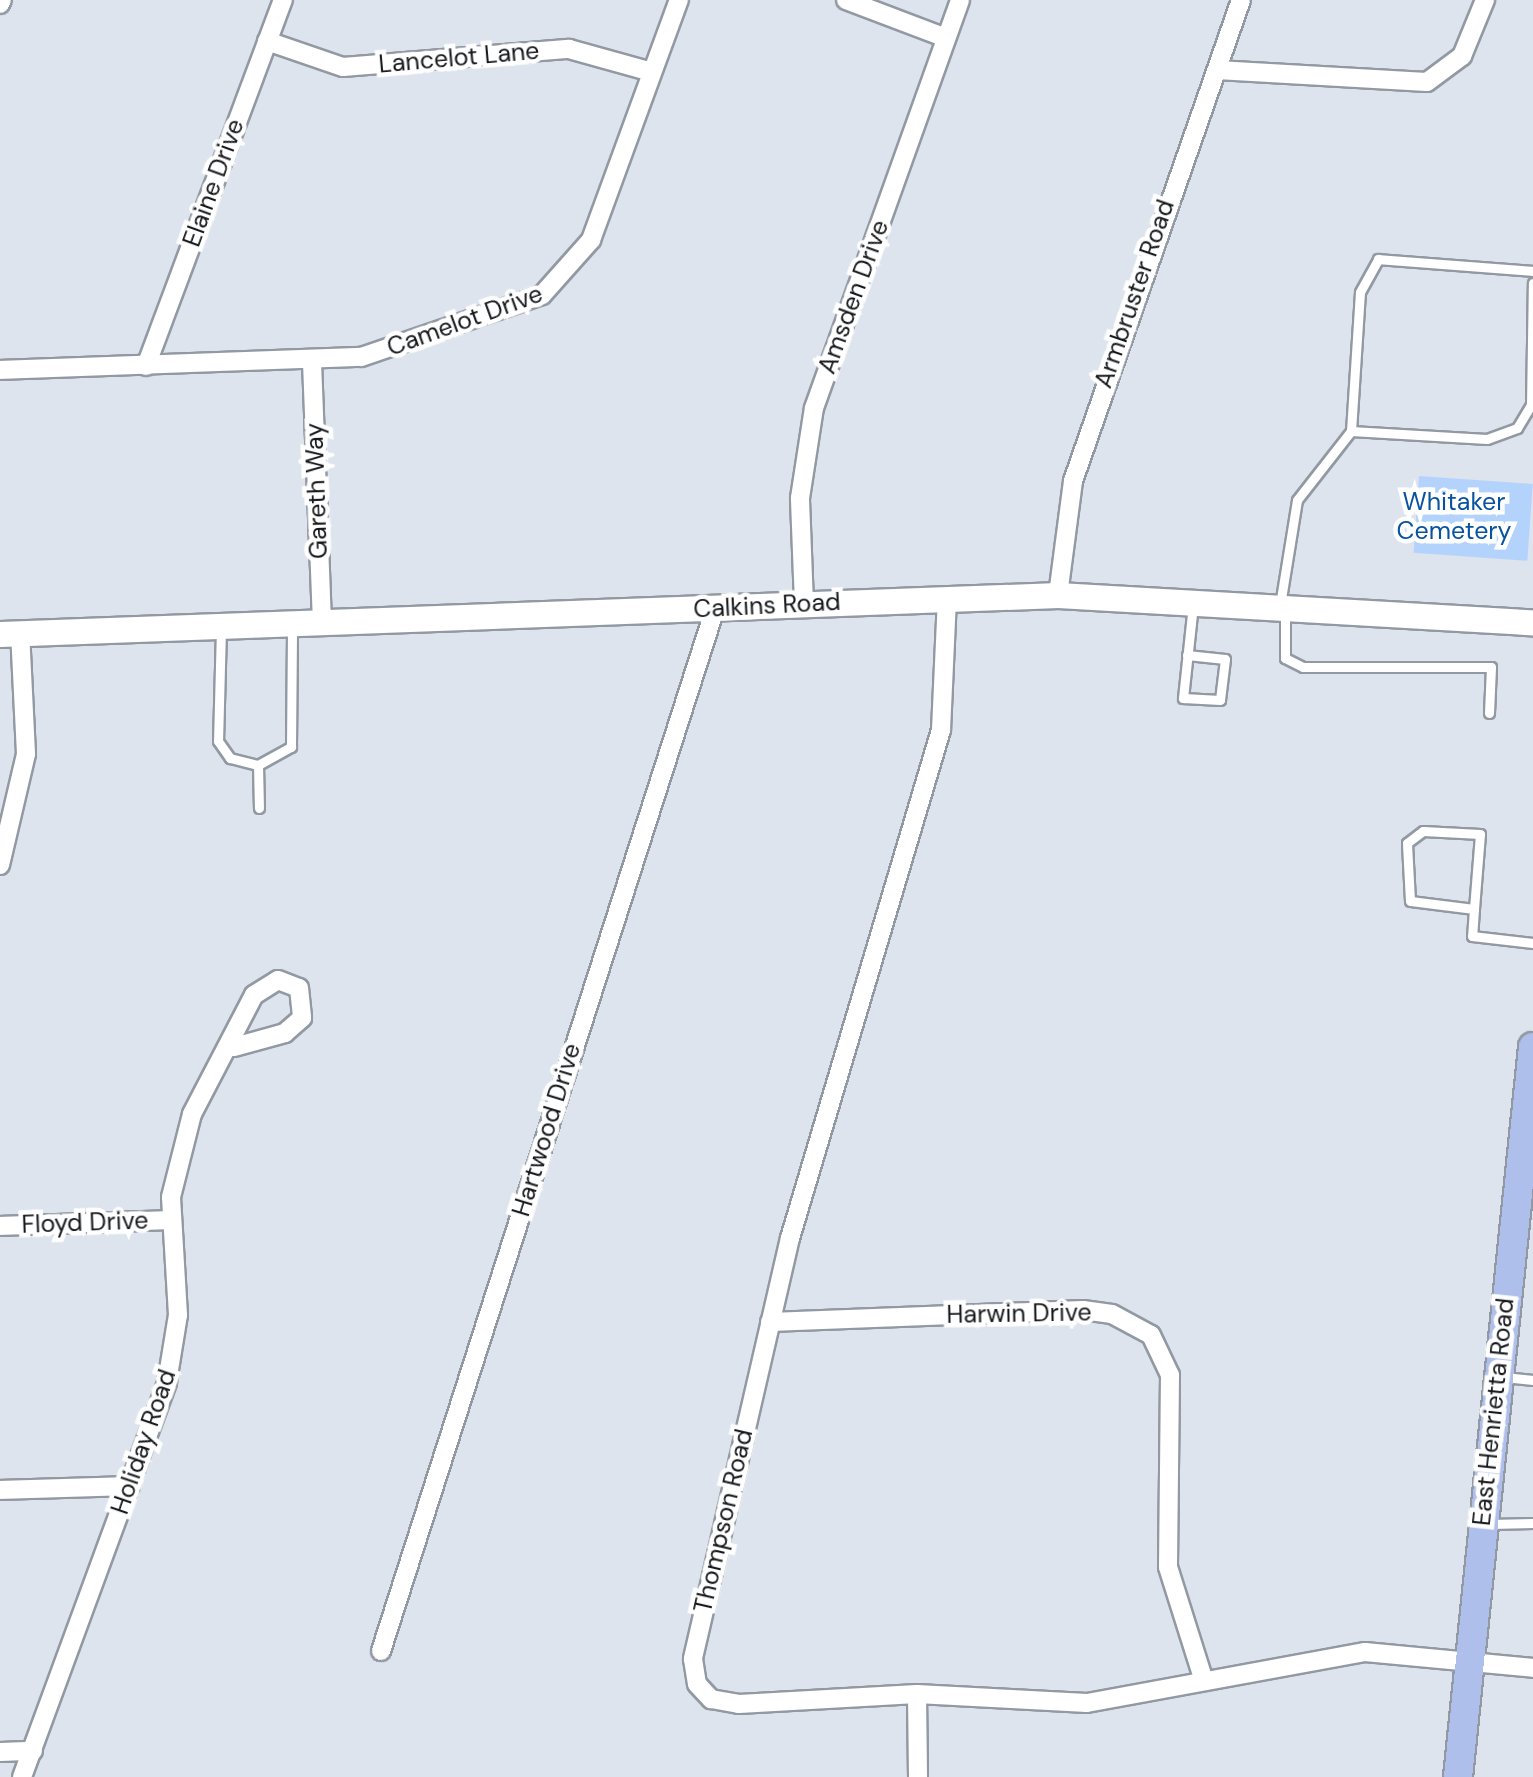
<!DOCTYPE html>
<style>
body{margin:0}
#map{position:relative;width:1533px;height:1777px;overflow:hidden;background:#dde4ee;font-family:"DM Sans",sans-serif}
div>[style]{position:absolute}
.green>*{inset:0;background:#b4d3fc;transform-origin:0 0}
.roads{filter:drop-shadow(2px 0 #9299a3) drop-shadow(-2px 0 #9299a3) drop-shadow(0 2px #9299a3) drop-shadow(0 -2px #9299a3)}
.lane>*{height:9px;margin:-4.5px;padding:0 4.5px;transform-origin:4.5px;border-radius:4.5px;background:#fff}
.street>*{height:18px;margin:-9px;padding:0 9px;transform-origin:9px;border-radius:9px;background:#fff}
.secondary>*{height:25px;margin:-12.5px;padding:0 12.5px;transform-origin:12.5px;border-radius:12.5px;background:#fff}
.primary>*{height:28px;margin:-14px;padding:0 14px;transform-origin:14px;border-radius:14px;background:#afbfeb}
span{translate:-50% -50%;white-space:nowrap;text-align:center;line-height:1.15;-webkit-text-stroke:9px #fff;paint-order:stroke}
.street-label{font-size:25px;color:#15181b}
.park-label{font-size:25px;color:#0952a1}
</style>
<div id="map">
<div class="green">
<div style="left:1419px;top:476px;width:114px;height:77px;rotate:4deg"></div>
</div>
<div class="roads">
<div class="lane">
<div style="left:1351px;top:431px;width:136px;rotate:3.4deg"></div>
<div style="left:1487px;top:439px;width:32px;rotate:-20deg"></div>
<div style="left:1517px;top:428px;width:27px;rotate:-59deg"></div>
<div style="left:1531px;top:405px;width:122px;rotate:-89.1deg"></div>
<div style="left:1280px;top:605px;width:106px;rotate:-80.8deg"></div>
<div style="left:1297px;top:500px;width:88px;rotate:-52deg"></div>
<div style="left:1351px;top:431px;width:139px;rotate:-86.3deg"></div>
<div style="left:1360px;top:292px;width:38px;rotate:-61deg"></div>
<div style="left:1378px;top:259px;width:155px;rotate:4.4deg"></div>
<div style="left:1285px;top:611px;width:47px;rotate:90deg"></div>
<div style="left:1285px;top:658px;width:20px;rotate:27deg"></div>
<div style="left:1303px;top:667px;width:188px"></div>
<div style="left:1491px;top:667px;width:46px;rotate:92.5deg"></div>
<div style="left:221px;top:628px;width:113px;rotate:91.5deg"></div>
<div style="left:218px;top:741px;width:21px;rotate:55deg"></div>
<div style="left:230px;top:758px;width:29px;rotate:14deg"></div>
<div style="left:258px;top:765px;width:38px;rotate:-29deg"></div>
<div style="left:291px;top:747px;width:122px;rotate:-89.5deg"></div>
<div style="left:1187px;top:655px;width:38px;rotate:6deg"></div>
<div style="left:1225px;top:659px;width:41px;rotate:97deg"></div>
<div style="left:1220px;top:700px;width:37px;rotate:-177deg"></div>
<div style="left:1183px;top:698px;width:94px;rotate:-83.9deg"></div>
<div style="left:258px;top:765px;width:43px;rotate:88.7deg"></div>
<div style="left:1474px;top:909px;width:64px;rotate:-172.9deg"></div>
<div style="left:1410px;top:901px;width:58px;rotate:-93deg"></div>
<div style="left:1407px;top:843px;width:20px;rotate:-37deg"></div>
<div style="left:1423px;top:831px;width:57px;rotate:3deg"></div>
<div style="left:1480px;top:834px;width:75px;rotate:94.6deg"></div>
<div style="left:1474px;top:909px;width:27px;rotate:94deg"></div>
<div style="left:1472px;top:936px;width:61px;rotate:6.5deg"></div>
<div style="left:1504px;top:1377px;width:29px;rotate:6deg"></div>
<div style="left:1490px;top:1524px;width:43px;rotate:-1.3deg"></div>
</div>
<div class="street">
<div style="left:846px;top:0;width:107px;rotate:20.8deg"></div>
<div style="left:0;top:4px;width:4px;rotate:-63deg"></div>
<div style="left:267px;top:41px;width:80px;rotate:18.9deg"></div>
<div style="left:343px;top:67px;width:227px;rotate:-4.6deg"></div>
<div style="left:569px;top:49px;width:86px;rotate:15.5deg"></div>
<div style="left:1217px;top:70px;width:210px;rotate:3.3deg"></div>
<div style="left:1427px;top:82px;width:44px;rotate:-36.6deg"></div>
<div style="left:1462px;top:56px;width:61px;rotate:-67.7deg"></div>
<div style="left:312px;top:362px;width:259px;rotate:87.8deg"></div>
<div style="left:146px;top:366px;width:391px;rotate:-69.5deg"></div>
<div style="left:0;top:370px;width:361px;rotate:-2.1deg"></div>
<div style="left:361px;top:357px;width:191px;rotate:-18.9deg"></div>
<div style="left:542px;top:295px;width:74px;rotate:-48.3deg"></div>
<div style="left:591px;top:240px;width:256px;rotate:-69.9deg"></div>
<div style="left:1058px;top:595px;width:115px;rotate:-82.5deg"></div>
<div style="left:1073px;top:481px;width:509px;rotate:-70.75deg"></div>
<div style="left:947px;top:598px;width:132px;rotate:92.6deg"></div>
<div style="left:941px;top:730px;width:530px;rotate:106.55deg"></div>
<div style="left:790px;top:1238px;width:432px;rotate:103deg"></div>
<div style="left:693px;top:1659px;width:25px;rotate:81deg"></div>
<div style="left:697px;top:1684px;width:21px;rotate:47deg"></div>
<div style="left:711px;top:1699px;width:28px;rotate:10deg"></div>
<div style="left:739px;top:1704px;width:178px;rotate:-3.2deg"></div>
<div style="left:917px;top:1694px;width:170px;rotate:3deg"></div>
<div style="left:1087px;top:1703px;width:283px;rotate:-10.4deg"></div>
<div style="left:1365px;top:1652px;width:169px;rotate:5.4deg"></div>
<div style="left:804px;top:604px;width:106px;rotate:-92.2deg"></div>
<div style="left:800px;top:498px;width:91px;rotate:-81.2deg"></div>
<div style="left:814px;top:408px;width:433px;rotate:-70.3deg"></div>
<div style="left:0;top:865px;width:114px;rotate:-76.8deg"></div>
<div style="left:26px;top:754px;width:121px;rotate:-92.8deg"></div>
<div style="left:0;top:1226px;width:170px;rotate:-2deg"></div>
<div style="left:770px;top:1322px;width:313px;rotate:-2.2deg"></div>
<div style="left:1083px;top:1310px;width:29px;rotate:8deg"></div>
<div style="left:1112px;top:1314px;width:44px;rotate:28.3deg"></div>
<div style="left:1151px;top:1335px;width:44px;rotate:64.6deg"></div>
<div style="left:1170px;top:1375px;width:192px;rotate:90.6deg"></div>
<div style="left:1168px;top:1567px;width:113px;rotate:72.5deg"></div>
<div style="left:0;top:1490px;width:130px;rotate:-1.8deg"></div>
<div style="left:381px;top:1651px;width:1094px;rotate:-72.23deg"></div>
<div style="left:917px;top:1694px;width:83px;rotate:89.3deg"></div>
<div style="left:0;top:1752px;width:33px;rotate:-2deg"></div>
<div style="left:22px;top:1777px;width:421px;rotate:-69.8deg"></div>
<div style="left:167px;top:1382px;width:68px;rotate:-80.7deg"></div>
<div style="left:178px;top:1315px;width:118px;rotate:-93.4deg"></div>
<div style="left:171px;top:1197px;width:86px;rotate:-75.8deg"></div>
<div style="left:192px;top:1114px;width:134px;rotate:-62.5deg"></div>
<div style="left:254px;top:995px;width:28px;rotate:-32deg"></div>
<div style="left:278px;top:980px;width:22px;rotate:21deg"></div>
<div style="left:299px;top:988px;width:30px;rotate:84deg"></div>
<div style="left:302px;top:1018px;width:23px;rotate:139deg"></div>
<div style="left:285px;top:1033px;width:53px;rotate:164.6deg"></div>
</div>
<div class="secondary">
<div style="left:0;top:634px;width:1059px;rotate:-2.11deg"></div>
<div style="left:1058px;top:595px;width:476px;rotate:3.3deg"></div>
</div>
<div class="primary">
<div style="left:1458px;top:1777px;width:734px;rotate:-84.13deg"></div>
</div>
</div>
<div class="street-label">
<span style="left:459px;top:58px;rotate:-5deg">Lancelot Lane</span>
<span style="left:214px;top:183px;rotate:-70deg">Elaine Drive</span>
<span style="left:1135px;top:294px;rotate:-71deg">Armbruster Road</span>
<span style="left:854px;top:297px;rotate:-70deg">Amsden Drive</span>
<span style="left:465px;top:321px;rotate:-20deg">Camelot Drive</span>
<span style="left:317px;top:491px;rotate:-92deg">Gareth Way</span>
<span style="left:767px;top:606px;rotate:-3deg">Calkins Road</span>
<span style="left:547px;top:1130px;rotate:-73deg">Hartwood Drive</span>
<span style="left:85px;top:1223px;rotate:-2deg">Floyd Drive</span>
<span style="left:1019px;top:1314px;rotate:-1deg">Harwin Drive</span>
<span style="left:1494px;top:1412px;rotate:-84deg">East Henrietta Road</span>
<span style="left:144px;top:1442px;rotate:-71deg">Holiday Road</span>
<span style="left:724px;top:1521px;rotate:-77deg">Thompson Road</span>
</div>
<div class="park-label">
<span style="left:1454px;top:517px">Whitaker<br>Cemetery</span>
</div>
</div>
